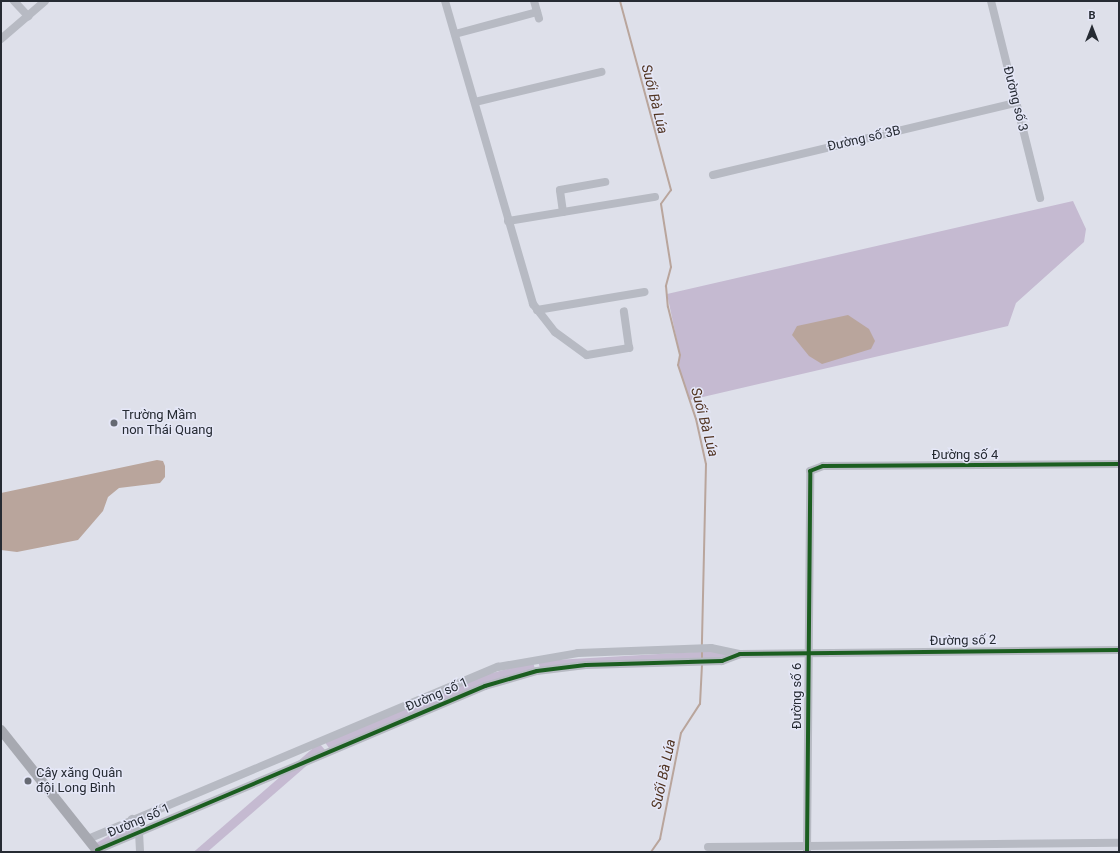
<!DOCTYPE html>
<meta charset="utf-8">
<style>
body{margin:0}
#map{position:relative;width:1120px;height:853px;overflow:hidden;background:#dee0ea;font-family:Roboto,sans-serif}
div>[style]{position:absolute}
.green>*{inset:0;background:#c5bad1;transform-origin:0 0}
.water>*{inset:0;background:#b9a59c}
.stream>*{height:2px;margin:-1px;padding:0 1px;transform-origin:1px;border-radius:1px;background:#b9a59c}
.minor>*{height:8px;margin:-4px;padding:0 4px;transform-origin:4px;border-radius:4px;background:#b7bac3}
.major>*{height:10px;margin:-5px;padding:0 5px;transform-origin:5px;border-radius:5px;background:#a7a9b1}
.cycleway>*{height:4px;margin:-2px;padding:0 2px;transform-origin:2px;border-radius:2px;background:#1b5e20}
.dots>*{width:11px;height:11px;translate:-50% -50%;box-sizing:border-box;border:2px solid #e5e7f7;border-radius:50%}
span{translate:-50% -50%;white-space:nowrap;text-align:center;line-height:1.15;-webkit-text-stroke:3px #e5e7f7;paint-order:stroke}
.street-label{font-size:13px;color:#262b33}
.poi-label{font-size:13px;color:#262b33}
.left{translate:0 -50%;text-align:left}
.water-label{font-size:14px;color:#503320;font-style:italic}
.frame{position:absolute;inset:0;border:2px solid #262b33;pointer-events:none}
.north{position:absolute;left:1072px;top:8px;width:40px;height:40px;-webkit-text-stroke:3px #e5e7f7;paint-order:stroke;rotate:0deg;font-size:11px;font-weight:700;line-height:16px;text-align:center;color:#262b33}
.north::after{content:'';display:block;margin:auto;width:14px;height:18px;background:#262b33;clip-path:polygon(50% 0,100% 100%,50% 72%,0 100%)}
</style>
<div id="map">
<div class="green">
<div style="clip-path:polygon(1073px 201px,1086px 229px,1084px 242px,1016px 303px,1008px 326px,690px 400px,678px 365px,680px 355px,667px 294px)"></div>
<div style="clip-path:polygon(711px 651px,732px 654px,722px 658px,540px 668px,538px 661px)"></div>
<div style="clip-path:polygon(533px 662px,535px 669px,329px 748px,324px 741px,481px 676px)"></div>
<div style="left:319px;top:743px;width:9px;height:199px;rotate:49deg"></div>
<div style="left:131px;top:823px;width:8px;height:42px;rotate:60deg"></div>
</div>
<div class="water">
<div style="clip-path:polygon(848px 315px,869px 329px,875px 341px,871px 349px,822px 364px,809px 356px,792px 335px,797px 326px)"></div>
<div style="clip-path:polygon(157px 460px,163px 461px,165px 466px,165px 477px,160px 483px,119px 488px,108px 497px,103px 511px,78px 540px,17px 552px,1px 550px,1px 493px)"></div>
</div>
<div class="stream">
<div style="left:620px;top:1px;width:196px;rotate:74.9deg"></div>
<div style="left:671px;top:190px;width:17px;rotate:126deg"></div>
<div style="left:661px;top:204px;width:64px;rotate:81deg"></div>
<div style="left:671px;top:267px;width:20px;rotate:105deg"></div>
<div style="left:666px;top:286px;width:21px;rotate:85deg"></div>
<div style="left:668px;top:307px;width:49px;rotate:76deg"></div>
<div style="left:680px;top:355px;width:10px;rotate:101deg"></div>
<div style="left:678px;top:365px;width:57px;rotate:71.6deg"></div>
<div style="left:696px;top:419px;width:46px;rotate:77.5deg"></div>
<div style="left:706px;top:464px;width:182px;rotate:91.3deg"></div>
<div style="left:702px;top:650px;width:10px;rotate:90deg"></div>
<div style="left:651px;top:852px;width:16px;rotate:-55deg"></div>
<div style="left:660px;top:839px;width:108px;rotate:-78.8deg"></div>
<div style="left:681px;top:733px;width:35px;rotate:-57deg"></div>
<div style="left:700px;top:704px;width:40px;rotate:-87.1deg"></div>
</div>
<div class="minor">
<div style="left:14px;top:1px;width:21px;rotate:47deg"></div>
<div style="left:445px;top:1px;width:316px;rotate:73.8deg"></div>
<div style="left:533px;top:304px;width:36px;rotate:52deg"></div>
<div style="left:555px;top:332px;width:39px;rotate:36deg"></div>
<div style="left:587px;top:355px;width:43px;rotate:-9.5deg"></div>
<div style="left:629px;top:348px;width:37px;rotate:-98deg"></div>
<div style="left:534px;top:1px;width:18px;rotate:74deg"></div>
<div style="left:991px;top:1px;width:203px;rotate:76deg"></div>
<div style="left:455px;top:34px;width:85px;rotate:-15deg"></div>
<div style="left:1px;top:39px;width:58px;rotate:-40.8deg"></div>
<div style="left:475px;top:102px;width:130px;rotate:-13.4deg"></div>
<div style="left:713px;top:175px;width:310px;rotate:-13.4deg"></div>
<div style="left:563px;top:212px;width:22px;rotate:-98deg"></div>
<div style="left:560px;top:190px;width:46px;rotate:-10.1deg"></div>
<div style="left:508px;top:221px;width:149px;rotate:-9.3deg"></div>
<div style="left:537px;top:310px;width:109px;rotate:-9.5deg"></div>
<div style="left:132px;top:819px;width:15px;rotate:62deg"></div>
<div style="left:139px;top:832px;width:20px;rotate:87deg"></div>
<div style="left:88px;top:839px;width:445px;rotate:-22.8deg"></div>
<div style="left:498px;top:667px;width:81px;rotate:-9.9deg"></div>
<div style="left:578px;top:653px;width:133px;rotate:-2.2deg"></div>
<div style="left:711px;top:648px;width:30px;rotate:12deg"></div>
<div style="left:708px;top:847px;width:411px;rotate:-0.6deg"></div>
<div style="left:97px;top:850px;width:421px;rotate:-22.9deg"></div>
<div style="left:485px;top:686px;width:54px;rotate:-16.1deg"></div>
<div style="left:537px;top:671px;width:49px;rotate:-7deg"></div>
<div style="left:586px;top:665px;width:136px;rotate:-1.7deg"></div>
<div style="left:722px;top:661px;width:19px;rotate:-21deg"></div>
<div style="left:740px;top:654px;width:379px;rotate:-0.6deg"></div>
<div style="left:807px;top:852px;width:381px;rotate:-89.5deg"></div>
<div style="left:810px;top:471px;width:14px;rotate:-21deg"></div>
<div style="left:823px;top:466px;width:296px;rotate:-0.4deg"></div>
</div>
<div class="major">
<div style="left:1px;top:730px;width:156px;rotate:51.5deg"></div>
</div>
<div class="cycleway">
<div style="left:97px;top:850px;width:421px;rotate:-22.9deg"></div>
<div style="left:485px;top:686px;width:54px;rotate:-16.1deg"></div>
<div style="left:537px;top:671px;width:49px;rotate:-7deg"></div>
<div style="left:586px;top:665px;width:136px;rotate:-1.7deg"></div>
<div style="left:722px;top:661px;width:19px;rotate:-21deg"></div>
<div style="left:740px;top:654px;width:379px;rotate:-0.6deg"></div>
<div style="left:807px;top:852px;width:381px;rotate:-89.5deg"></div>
<div style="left:810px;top:471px;width:14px;rotate:-21deg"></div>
<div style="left:823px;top:466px;width:296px;rotate:-0.4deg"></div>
</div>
<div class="dots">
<div style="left:114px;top:423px;background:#666a73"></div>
<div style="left:28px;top:781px;background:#666a73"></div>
</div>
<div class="street-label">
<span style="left:1015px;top:99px;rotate:76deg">Đường số 3</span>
<span style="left:864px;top:139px;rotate:-13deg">Đường số 3B</span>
<span style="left:965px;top:455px">Đường số 4</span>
<span style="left:963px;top:641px;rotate:-1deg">Đường số 2</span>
<span style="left:437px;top:695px;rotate:-23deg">Đường số 1</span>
<span style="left:797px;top:696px;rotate:-90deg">Đường số 6</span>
<span style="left:139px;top:821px;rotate:-23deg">Đường số 1</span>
</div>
<div class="poi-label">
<span class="left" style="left:122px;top:423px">Trường Mầm<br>non Thái Quang</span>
<span class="left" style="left:36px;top:781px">Cây xăng Quân<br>đội Long Bình</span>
</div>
<div class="water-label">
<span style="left:655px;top:99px;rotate:76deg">Suối Bà Lúa</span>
<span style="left:705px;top:422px;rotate:75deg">Suối Bà Lúa</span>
<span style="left:663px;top:774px;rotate:-78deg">Suối Bà Lúa</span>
</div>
<div class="frame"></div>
<div class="north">B</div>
</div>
